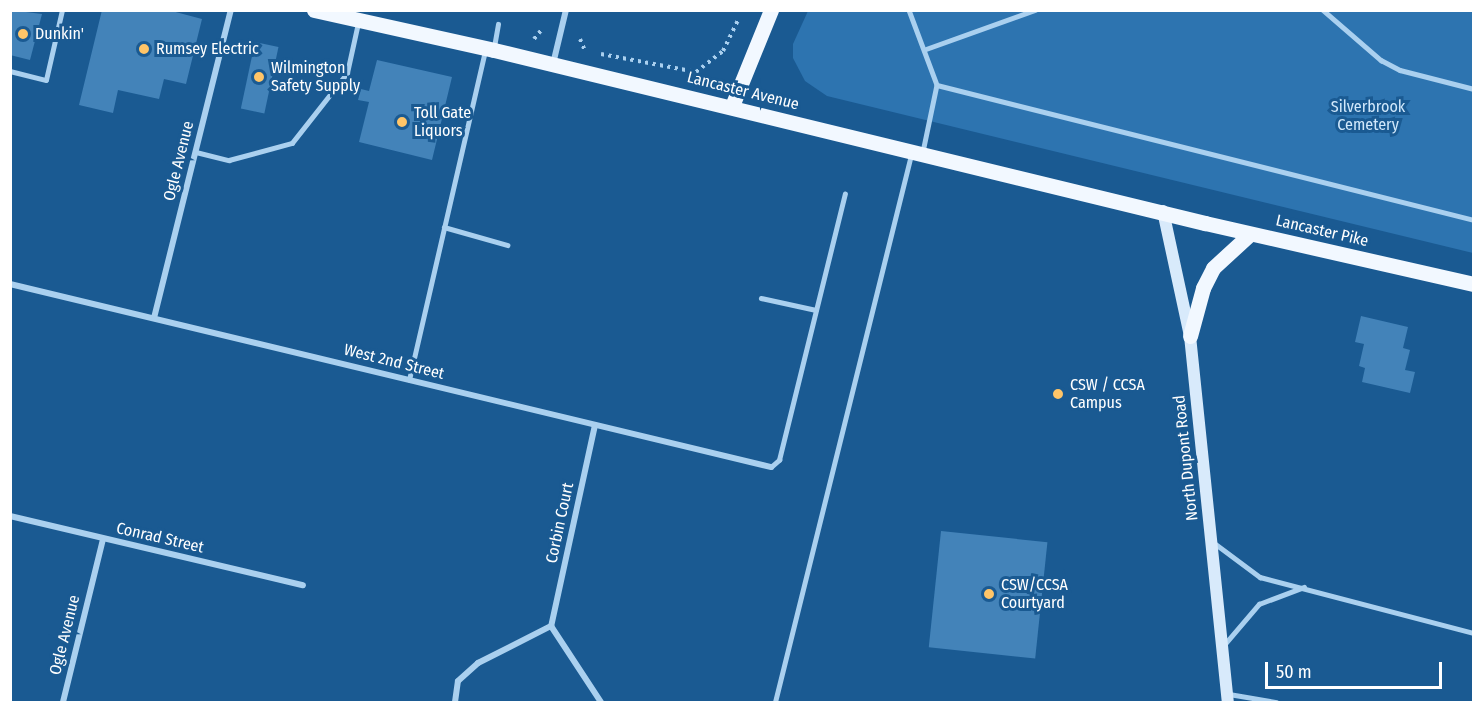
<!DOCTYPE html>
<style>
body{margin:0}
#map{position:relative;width:1484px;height:713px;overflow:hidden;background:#1a5a92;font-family:"Fira Sans Condensed",sans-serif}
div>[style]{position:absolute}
.green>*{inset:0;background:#2d74b0}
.building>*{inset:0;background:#4383b9;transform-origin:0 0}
.path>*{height:4px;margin-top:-2px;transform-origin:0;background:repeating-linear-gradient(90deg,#aad0ef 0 3px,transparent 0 7.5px)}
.service>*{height:4.5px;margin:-2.25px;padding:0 2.25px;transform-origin:2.25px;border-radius:2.25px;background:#aad0ef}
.minor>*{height:6px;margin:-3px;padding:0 3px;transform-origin:3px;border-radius:3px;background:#aad0ef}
.secondary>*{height:12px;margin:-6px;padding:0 6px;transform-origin:6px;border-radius:6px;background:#d8eafb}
.primary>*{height:15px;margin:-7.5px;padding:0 7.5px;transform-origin:7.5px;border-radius:7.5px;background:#f2f8ff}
.dots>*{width:16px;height:16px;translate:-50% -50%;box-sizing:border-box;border:3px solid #1a5a92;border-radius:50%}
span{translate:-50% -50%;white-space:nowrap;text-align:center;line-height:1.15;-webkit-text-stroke:6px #1a5a92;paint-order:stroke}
.poi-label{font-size:16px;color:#fff}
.left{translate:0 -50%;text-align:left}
.street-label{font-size:16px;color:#fff}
.park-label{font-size:16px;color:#d1e8fb}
.frame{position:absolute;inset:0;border:12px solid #fff;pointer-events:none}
.scale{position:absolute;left:1265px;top:662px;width:177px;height:27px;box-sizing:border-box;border:3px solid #fff;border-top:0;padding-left:8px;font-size:18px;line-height:21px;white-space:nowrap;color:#fff;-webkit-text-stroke:4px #1a5a92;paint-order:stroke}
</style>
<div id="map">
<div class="green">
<div style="clip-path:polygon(808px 11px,1473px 11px,1473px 253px,827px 96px,805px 81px,793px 58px,793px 44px)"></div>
</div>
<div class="building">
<div style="clip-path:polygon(10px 10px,42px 14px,30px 60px,10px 55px)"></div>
<div style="clip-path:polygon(102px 10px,168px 10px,202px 19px,186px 84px,164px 79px,159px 99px,118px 90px,113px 113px,79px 105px)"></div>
<div style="left:255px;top:42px;width:24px;height:68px;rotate:12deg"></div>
<div style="clip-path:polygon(377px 60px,452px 77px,432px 160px,359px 142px,369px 102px,358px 100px,361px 89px,369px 91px)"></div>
<div style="clip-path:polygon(1361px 316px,1408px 327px,1403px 348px,1410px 350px,1405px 370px,1415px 372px,1410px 393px,1362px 382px,1365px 368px,1359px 366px,1364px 344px,1355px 342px)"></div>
<div style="left:941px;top:531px;width:107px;height:117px;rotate:6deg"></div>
</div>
<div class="path">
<div style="left:534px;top:39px;width:13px;rotate:-51deg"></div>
<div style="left:580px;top:39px;width:13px;rotate:67deg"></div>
<div style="left:601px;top:54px;width:97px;rotate:10.7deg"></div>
<div style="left:696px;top:72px;width:34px;rotate:-38deg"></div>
<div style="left:723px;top:51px;width:37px;rotate:-64deg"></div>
</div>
<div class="service">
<div style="left:909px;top:10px;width:80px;rotate:69.5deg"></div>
<div style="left:937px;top:85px;width:68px;rotate:101.8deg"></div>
<div style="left:1323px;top:10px;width:77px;rotate:40.8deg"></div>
<div style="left:1381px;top:60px;width:21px;rotate:28deg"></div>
<div style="left:1400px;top:70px;width:76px;rotate:14.4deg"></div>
<div style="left:494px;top:47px;width:23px;rotate:-80deg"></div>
<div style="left:926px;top:49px;width:116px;rotate:-19.7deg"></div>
<div style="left:10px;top:71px;width:37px;rotate:14deg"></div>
<div style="left:46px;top:80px;width:72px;rotate:-77.1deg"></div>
<div style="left:937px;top:85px;width:554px;rotate:14.11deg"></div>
<div style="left:196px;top:152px;width:34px;rotate:14deg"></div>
<div style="left:229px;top:160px;width:65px;rotate:-15.1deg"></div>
<div style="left:292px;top:143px;width:89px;rotate:-51.8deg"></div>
<div style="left:347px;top:73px;width:51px;rotate:-77.6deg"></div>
<div style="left:444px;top:227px;width:66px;rotate:15.9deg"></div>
<div style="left:761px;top:298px;width:56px;rotate:12.3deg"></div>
<div style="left:409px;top:380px;width:338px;rotate:-77deg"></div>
<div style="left:771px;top:467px;width:11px;rotate:-41deg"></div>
<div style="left:779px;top:460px;width:274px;rotate:-76.1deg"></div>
<div style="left:1213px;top:542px;width:59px;rotate:36.7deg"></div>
<div style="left:1260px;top:577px;width:221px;rotate:14.7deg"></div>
<div style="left:1224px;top:645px;width:54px;rotate:-49.5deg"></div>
<div style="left:1259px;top:604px;width:48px;rotate:-20.7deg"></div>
<div style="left:1229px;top:694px;width:48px;rotate:9.7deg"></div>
<div style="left:775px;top:702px;width:564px;rotate:-76.04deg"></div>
</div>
<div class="minor">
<div style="left:553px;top:64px;width:56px;rotate:-76.5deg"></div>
<div style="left:10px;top:284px;width:783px;rotate:13.52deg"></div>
<div style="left:154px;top:318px;width:317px;rotate:-76deg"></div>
<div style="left:595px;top:425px;width:206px;rotate:102.3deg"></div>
<div style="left:551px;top:626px;width:91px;rotate:56.7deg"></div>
<div style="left:10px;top:516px;width:301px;rotate:13.3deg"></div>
<div style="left:63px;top:702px;width:168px;rotate:-76.2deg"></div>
<div style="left:455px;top:702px;width:21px;rotate:-82deg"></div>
<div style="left:458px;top:681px;width:27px;rotate:-42deg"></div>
<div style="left:478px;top:663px;width:82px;rotate:-26.9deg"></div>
</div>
<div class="secondary">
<div style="left:1163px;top:211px;width:128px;rotate:77.8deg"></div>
<div style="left:1190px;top:336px;width:368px;rotate:84.1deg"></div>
</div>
<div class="primary">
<div style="left:314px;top:10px;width:184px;rotate:12.5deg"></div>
<div style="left:494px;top:50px;width:732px;rotate:13.68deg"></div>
<div style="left:1205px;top:223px;width:276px;rotate:12.8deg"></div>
<div style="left:732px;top:106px;width:104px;rotate:-67.9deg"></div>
<div style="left:1190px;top:336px;width:50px;rotate:-74.8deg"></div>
<div style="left:1203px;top:288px;width:22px;rotate:-63deg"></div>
<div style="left:1213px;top:268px;width:50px;rotate:-42.6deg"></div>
</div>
<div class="dots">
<div style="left:23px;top:34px;background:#ffc568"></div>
<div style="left:144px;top:49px;background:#ffc568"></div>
<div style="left:259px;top:77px;background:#ffc568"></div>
<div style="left:402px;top:122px;background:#ffc568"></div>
<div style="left:1058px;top:394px;background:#ffc568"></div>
<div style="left:989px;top:594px;background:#ffc568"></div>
</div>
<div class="poi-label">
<span class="left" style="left:35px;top:34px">Dunkin'</span>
<span class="left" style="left:156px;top:49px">Rumsey Electric</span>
<span class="left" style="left:271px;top:77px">Wilmington<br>Safety Supply</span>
<span class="left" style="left:414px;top:122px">Toll Gate<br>Liquors</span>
<span class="left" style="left:1070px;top:394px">CSW / CCSA<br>Campus</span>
<span class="left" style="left:1001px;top:594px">CSW/CCSA<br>Courtyard</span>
</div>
<div class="street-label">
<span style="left:743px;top:91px;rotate:14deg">Lancaster Avenue</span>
<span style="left:179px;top:161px;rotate:-76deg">Ogle Avenue</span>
<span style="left:1322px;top:231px;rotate:13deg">Lancaster Pike</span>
<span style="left:394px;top:362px;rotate:14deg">West 2nd Street</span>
<span style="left:1186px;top:458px;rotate:-96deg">North Dupont Road</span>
<span style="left:560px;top:523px;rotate:-78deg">Corbin Court</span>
<span style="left:160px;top:538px;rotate:13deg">Conrad Street</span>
<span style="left:65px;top:635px;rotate:-76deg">Ogle Avenue</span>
</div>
<div class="park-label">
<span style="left:1368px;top:116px">Silverbrook<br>Cemetery</span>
</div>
<div class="frame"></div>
<div class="scale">50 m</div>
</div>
